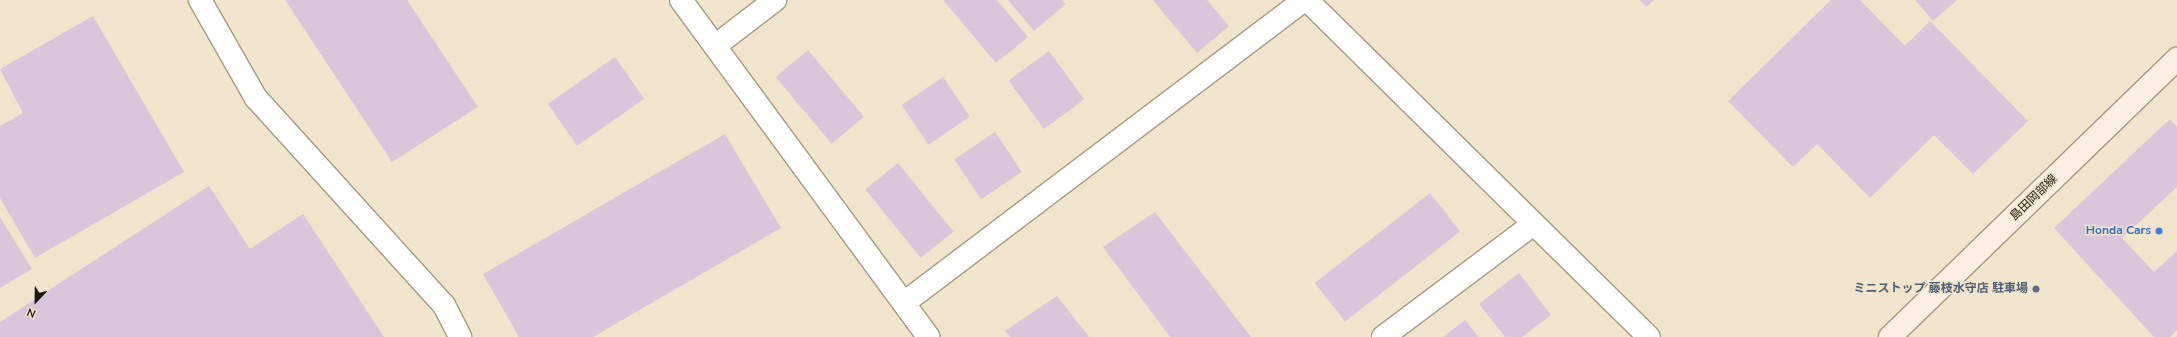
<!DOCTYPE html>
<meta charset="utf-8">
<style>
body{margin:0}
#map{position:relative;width:2177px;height:337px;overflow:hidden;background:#f1e5cd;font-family:"Nunito Sans","Noto Sans JP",sans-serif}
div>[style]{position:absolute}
.building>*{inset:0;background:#d8c6db;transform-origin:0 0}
.roads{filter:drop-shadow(1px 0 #a69b84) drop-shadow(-1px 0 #a69b84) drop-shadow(0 1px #a69b84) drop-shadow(0 -1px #a69b84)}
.minor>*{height:22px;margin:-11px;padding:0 11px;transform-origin:11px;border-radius:11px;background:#fff}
.secondary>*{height:22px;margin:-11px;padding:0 11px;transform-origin:11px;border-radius:11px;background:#fcf0e4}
.dots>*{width:11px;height:11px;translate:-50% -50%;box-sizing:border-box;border:2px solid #f1e5cd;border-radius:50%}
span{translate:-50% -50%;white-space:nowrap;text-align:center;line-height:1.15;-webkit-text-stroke:3px #f1e5cd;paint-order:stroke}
.street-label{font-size:12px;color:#1e1a11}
.shop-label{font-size:12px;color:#366cbe;font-weight:700}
.right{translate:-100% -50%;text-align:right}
.service-label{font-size:12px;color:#4e5e75;font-weight:700}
.north{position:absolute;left:16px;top:281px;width:40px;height:40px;-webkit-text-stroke:3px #f1e5cd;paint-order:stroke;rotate:202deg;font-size:11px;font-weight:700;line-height:16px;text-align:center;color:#1e1a11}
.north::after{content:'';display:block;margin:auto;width:14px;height:18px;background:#1e1a11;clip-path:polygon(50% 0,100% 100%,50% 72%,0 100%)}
</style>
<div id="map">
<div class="building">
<div style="clip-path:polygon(285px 0,407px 0,478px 107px,392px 162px)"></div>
<div style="clip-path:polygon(943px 0,997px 0,1028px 37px,996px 63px)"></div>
<div style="clip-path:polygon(1008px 0,1062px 0,1066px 4px,1034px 31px)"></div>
<div style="clip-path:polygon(1153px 0,1207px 0,1229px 26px,1197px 53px)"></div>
<div style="clip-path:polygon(1640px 0,1654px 0,1646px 7px)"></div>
<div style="clip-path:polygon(1831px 0,1860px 0,1905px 46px,1930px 21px,2028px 121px,1973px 174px,1934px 135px,1870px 198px,1817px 144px,1793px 167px,1728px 101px)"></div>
<div style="clip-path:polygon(1915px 0,1957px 0,1933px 21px)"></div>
<div style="clip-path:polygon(93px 16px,184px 172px,35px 258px,0 198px,0 126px,23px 113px,0 69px)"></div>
<div style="left:808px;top:50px;width:87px;height:42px;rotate:50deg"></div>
<div style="left:1049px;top:51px;width:60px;height:50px;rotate:54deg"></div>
<div style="left:615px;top:57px;width:51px;height:82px;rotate:55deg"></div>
<div style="left:943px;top:77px;width:48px;height:50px;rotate:56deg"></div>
<div style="clip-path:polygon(2170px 119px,2177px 127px,2177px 187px,2122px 238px,2154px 272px,2177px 251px,2177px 330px,2170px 337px,2154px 337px,2054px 228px)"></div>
<div style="left:995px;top:132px;width:48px;height:49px;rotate:56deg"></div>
<div style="clip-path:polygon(725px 134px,781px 228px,593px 337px,519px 337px,483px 274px)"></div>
<div style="left:898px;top:163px;width:88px;height:42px;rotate:51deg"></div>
<div style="clip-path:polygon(209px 186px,250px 249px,303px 214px,384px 337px,0 337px,0 322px)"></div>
<div style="left:1430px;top:193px;width:49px;height:146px;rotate:52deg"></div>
<div style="clip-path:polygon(1155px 212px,1251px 337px,1170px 337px,1103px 247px)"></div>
<div style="clip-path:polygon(0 217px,32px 269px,0 288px)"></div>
<div style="clip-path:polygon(1519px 273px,1551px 315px,1522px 337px,1505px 337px,1479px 304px)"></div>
<div style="clip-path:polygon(1057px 296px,1089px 337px,1010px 337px,1005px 331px)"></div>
<div style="clip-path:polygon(1465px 320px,1479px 337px,1443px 337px)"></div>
</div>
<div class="roads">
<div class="minor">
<div style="left:200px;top:0;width:113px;rotate:60.3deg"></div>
<div style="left:256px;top:98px;width:280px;rotate:47.8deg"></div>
<div style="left:444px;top:305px;width:36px;rotate:63deg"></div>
<div style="left:681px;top:0;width:418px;rotate:53.7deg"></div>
<div style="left:1307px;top:0;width:480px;rotate:44.6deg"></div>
<div style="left:715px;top:46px;width:76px;rotate:-37.5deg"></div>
<div style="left:904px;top:303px;width:502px;rotate:-37.14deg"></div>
<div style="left:1383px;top:337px;width:186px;rotate:-36.9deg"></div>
</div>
<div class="secondary">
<div style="left:1890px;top:337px;width:400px;rotate:-44.1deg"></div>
</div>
</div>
<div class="dots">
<div style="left:2159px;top:231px;background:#3f7fe0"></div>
<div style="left:2036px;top:289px;background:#5c6f8a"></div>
</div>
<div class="street-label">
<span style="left:2034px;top:198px;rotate:-44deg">島田岡部線</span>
</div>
<div class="shop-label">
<span class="right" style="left:2151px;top:231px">Honda Cars</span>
</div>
<div class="service-label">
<span class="right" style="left:2028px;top:289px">ミニストップ 藤枝水守店 駐車場</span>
</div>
<div class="north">N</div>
</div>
